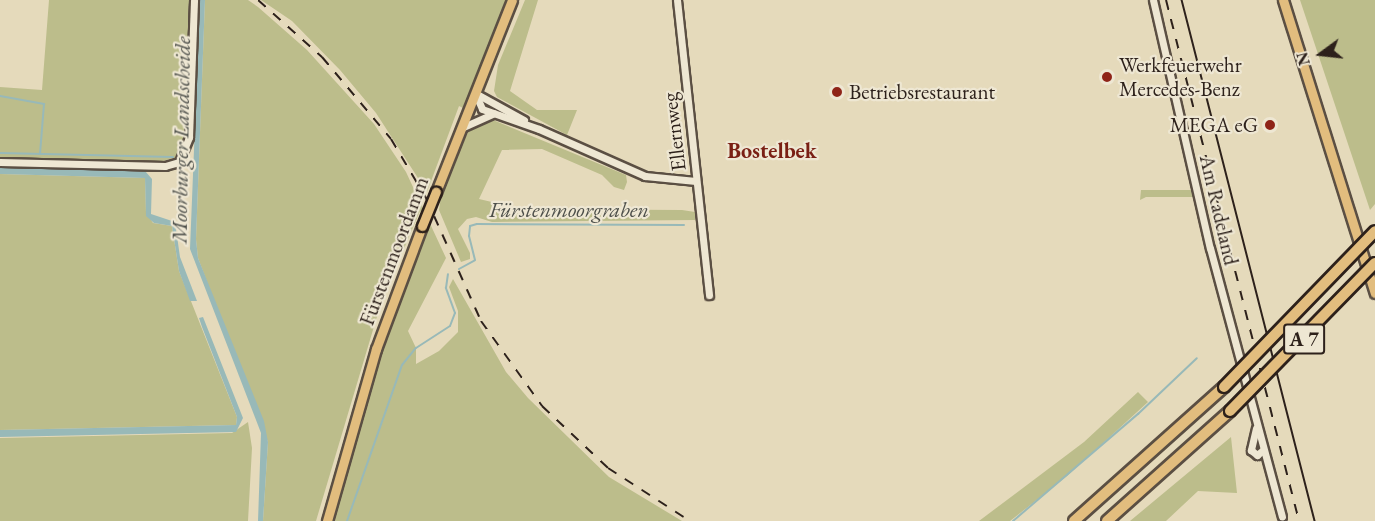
<!DOCTYPE html>
<meta charset="utf-8">
<style>
body{margin:0}
#map{position:relative;width:1375px;height:521px;overflow:hidden;background:#e5dabb;font-family:"EB Garamond",serif}
div>[style]{position:absolute}
.green>*{inset:0;background:#bcbd8b}
.water>*{inset:0;background:#98b9b8}
.stream>*{height:2px;margin:-1px;padding:0 1px;transform-origin:1px;border-radius:1px;background:#98b9b8}
.roads{filter:drop-shadow(2px 0 #5b4f43) drop-shadow(-2px 0 #5b4f43) drop-shadow(0 2px #5b4f43) drop-shadow(0 -2px #5b4f43)}
.minor>*{height:7px;margin:-3.5px;padding:0 3.5px;transform-origin:3.5px;border-radius:3.5px;background:#eee7d3}
.major>*{height:9px;margin:-4.5px;padding:0 4.5px;transform-origin:4.5px;border-radius:4.5px;background:#e2bd7e}
.highway>*{height:10px;margin:-5px;padding:0 5px;transform-origin:5px;border-radius:5px;background:#e2bd7e}
.tram>*{height:1.5px;margin:-0.75px;padding:0 0.75px;transform-origin:0.75px;border-radius:0.75px;background:#2d211b}
.rail>*{height:2px;margin-top:-1px;transform-origin:0;background:repeating-linear-gradient(90deg,#2d211b 0 10px,transparent 0 20px)}
.bridges{filter:drop-shadow(2px 0 #2d211b) drop-shadow(-2px 0 #2d211b) drop-shadow(0 2px #2d211b) drop-shadow(0 -2px #2d211b)}
.major-bridge>*{height:9px;margin:-4.5px;padding:0 4.5px;transform-origin:4.5px;border-radius:4.5px;background:#e2bd7e}
.highway-bridge>*{height:10px;margin:-5px;padding:0 5px;transform-origin:5px;border-radius:5px;background:#e2bd7e}
.dots>*{width:16px;height:16px;translate:-50% -50%;box-sizing:border-box;border:3px solid #eee7d3;border-radius:50%}
span{translate:-50% -50%;white-space:nowrap;text-align:center;line-height:1.15;-webkit-text-stroke:4.5px #eee7d3;paint-order:stroke}
.shield-label span{padding:2px 4px;background:#eee7d3;border:2px solid;border-radius:4px;-webkit-text-stroke-width:0}
.shield-label{font-size:20px;color:#2d211b;font-weight:700}
.poi-label{font-size:21px;color:#2d211b}
.left{translate:0 -50%;text-align:left}
.right{translate:-100% -50%;text-align:right}
.street-label{font-size:21px;color:#2d211b}
.water-label{font-size:22px;color:#4d4f4a;font-style:italic}
.neighbourhood-label{font-size:22px;color:#7a1f14;font-weight:700}
.north{position:absolute;left:1291px;top:24px;width:60px;height:60px;-webkit-text-stroke:4px #eee7d3;paint-order:stroke;rotate:255deg;font-size:16px;font-weight:700;line-height:24px;text-align:center;color:#2d211b}
.north::after{content:'';display:block;margin:auto;width:21px;height:27px;background:#2d211b;clip-path:polygon(50% 0,100% 100%,50% 72%,0 100%)}
</style>
<div id="map">
<div class="green">
<div style="clip-path:polygon(49px 0,189px 0,187px 134px,177px 157px,159px 162px,0 159px,0 87px,42px 90px)"></div>
<div style="clip-path:polygon(205px 0,248px 0,258px 7px,307px 50px,374px 124px,406px 172px,446px 258px,408px 331px,416px 348px,416px 364px,439px 351px,458px 332px,458px 311px,449px 287px,453px 279px,506px 372px,528px 398px,609px 477px,682px 521px,330px 521px,386px 332px,429px 224px,420px 211px,381px 303px,316px 521px,263px 521px,268px 442px,198px 258px,196px 239px)"></div>
<div style="clip-path:polygon(261px 0,506px 0,463px 108px,459px 106px,427px 192px,376px 113px,340px 70px,292px 21px)"></div>
<div style="clip-path:polygon(525px 0,538px 0,510px 91px,537px 110px,577px 110px,567px 135px,497px 97px,494px 91px,498px 65px)"></div>
<div style="clip-path:polygon(1300px 0,1375px 0,1375px 204px,1370px 210px)"></div>
<div style="clip-path:polygon(493px 120px,626px 175px,627px 182px,624px 190px,614px 187px,602px 175px,542px 149px,502px 150px,479px 199px,496px 203px,496px 209px,682px 210px,695px 212px,695px 220px,492px 222px,476px 217px,467px 219px,458px 229px,470px 253px,470px 259px,461px 262px,439px 210px,442px 189px,468px 132px,478px 123px)"></div>
<div style="clip-path:polygon(0 174px,145px 178px,146px 212px,153px 223px,172px 226px,179px 271px,237px 417px,236px 425px,0 430px)"></div>
<div style="clip-path:polygon(1141px 190px,1191px 190px,1193px 197px,1146px 197px,1140px 200px)"></div>
<div style="clip-path:polygon(1138px 392px,1148px 402px,1067px 476px,1010px 521px,979px 521px,1084px 442px)"></div>
<div style="clip-path:polygon(248px 422px,252px 448px,248px 521px,0 521px,0 438px,232px 433px)"></div>
<div style="clip-path:polygon(1231px 437px,1237px 493px,1198px 491px,1166px 521px,1130px 521px)"></div>
</div>
<div class="water">
<div style="clip-path:polygon(200px 0,205px 0,196px 239px,198px 258px,264px 421px,268px 442px,263px 521px,258px 521px,261px 433px,190px 249px)"></div>
<div style="clip-path:polygon(0 167px,145px 171px,152px 179px,151px 214px,175px 222px,180px 257px,197px 301px,190px 301px,179px 271px,172px 226px,154px 223px,146px 216px,145px 178px,0 174px)"></div>
<div style="clip-path:polygon(203px 317px,243px 418px,236px 432px,0 437px,0 430px,236px 425px,237px 417px,202px 327px,199px 318px)"></div>
</div>
<div class="stream">
<div style="left:0;top:96px;width:45px;rotate:10.3deg"></div>
<div style="left:44px;top:104px;width:50px;rotate:94.6deg"></div>
<div style="left:0;top:153px;width:173px;rotate:1.3deg"></div>
<div style="left:459px;top:269px;width:18px;rotate:-29deg"></div>
<div style="left:475px;top:260px;width:25px;rotate:-104deg"></div>
<div style="left:469px;top:236px;width:10px;rotate:-84deg"></div>
<div style="left:470px;top:226px;width:7px;rotate:-16deg"></div>
<div style="left:477px;top:224px;width:207px;rotate:0.3deg"></div>
<div style="left:347px;top:521px;width:165px;rotate:-70.6deg"></div>
<div style="left:402px;top:365px;width:22px;rotate:-51deg"></div>
<div style="left:416px;top:348px;width:40px;rotate:-32.9deg"></div>
<div style="left:450px;top:326px;width:14px;rotate:-69deg"></div>
<div style="left:455px;top:313px;width:27px;rotate:-110deg"></div>
<div style="left:446px;top:288px;width:14px;rotate:-82deg"></div>
<div style="left:1013px;top:521px;width:165px;rotate:-40.6deg"></div>
<div style="left:1138px;top:414px;width:81px;rotate:-43.5deg"></div>
</div>
<div class="roads">
<div class="minor">
<div style="left:677px;top:0;width:297px;rotate:83.8deg"></div>
<div style="left:1153px;top:0;width:254px;rotate:77.1deg"></div>
<div style="left:1210px;top:248px;width:278px;rotate:75deg"></div>
<div style="left:475px;top:93px;width:17px;rotate:66deg"></div>
<div style="left:482px;top:109px;width:60px;rotate:19.3deg"></div>
<div style="left:539px;top:129px;width:116px;rotate:23.9deg"></div>
<div style="left:645px;top:176px;width:51px;rotate:5.6deg"></div>
<div style="left:475px;top:93px;width:56px;rotate:28.9deg"></div>
<div style="left:461px;top:128px;width:36px;rotate:-24deg"></div>
<div style="left:0;top:162px;width:165px;rotate:1.4deg"></div>
<div style="left:165px;top:166px;width:15px;rotate:-16deg"></div>
<div style="left:179px;top:162px;width:27px;rotate:-68deg"></div>
<div style="left:189px;top:137px;width:137px;rotate:-87.9deg"></div>
<div style="left:1256px;top:428px;width:23px;rotate:103deg"></div>
<div style="left:1251px;top:450px;width:8px;rotate:40deg"></div>
<div style="left:1257px;top:455px;width:8px;rotate:-40deg"></div>
</div>
<div class="major">
<div style="left:1283px;top:0;width:307px;rotate:72.6deg"></div>
<div style="left:436px;top:192px;width:206px;rotate:-68.4deg"></div>
<div style="left:327px;top:521px;width:179px;rotate:-74.1deg"></div>
<div style="left:376px;top:349px;width:131px;rotate:-69.5deg"></div>
</div>
<div class="highway">
<div style="left:1074px;top:521px;width:201px;rotate:-41.8deg"></div>
<div style="left:1107px;top:521px;width:165px;rotate:-41.8deg"></div>
</div>
</div>
<div class="tram">
<div style="left:1182px;top:0;width:538px;rotate:75.68deg"></div>
</div>
<div class="rail">
<div style="left:258px;top:0;width:86px;rotate:41.7deg"></div>
<div style="left:322px;top:57px;width:107px;rotate:49.9deg"></div>
<div style="left:391px;top:139px;width:69px;rotate:59.3deg"></div>
<div style="left:426px;top:198px;width:135px;rotate:65.9deg"></div>
<div style="left:481px;top:321px;width:105px;rotate:54.3deg"></div>
<div style="left:542px;top:406px;width:91px;rotate:43.2deg"></div>
<div style="left:608px;top:468px;width:98px;rotate:32.9deg"></div>
<div style="left:1166px;top:0;width:538px;rotate:75.68deg"></div>
</div>
<div class="bridges">
<div class="major-bridge">
<div style="left:422px;top:226px;width:37px;rotate:-68deg"></div>
</div>
<div class="highway-bridge">
<div style="left:1224px;top:387px;width:217px;rotate:-45.9deg"></div>
<div style="left:1230px;top:411px;width:207px;rotate:-45.6deg"></div>
</div>
</div>
<div class="dots">
<div style="left:1107px;top:77px;background:#8f2418"></div>
<div style="left:837px;top:92px;background:#8f2418"></div>
<div style="left:1270px;top:125px;background:#8f2418"></div>
</div>
<div class="shield-label">
<span style="left:1304px;top:339px">A 7</span>
</div>
<div class="poi-label">
<span class="left" style="left:1119px;top:77px">Werkfeuerwehr<br>Mercedes-Benz</span>
<span class="left" style="left:849px;top:92px">Betriebsrestaurant</span>
<span class="right" style="left:1258px;top:125px">MEGA eG</span>
</div>
<div class="street-label">
<span style="left:674px;top:132px;rotate:-97deg">Ellernweg</span>
<span style="left:1219px;top:210px;rotate:77deg">Am Radeland</span>
<span style="left:394px;top:251px;rotate:-69deg">Fürstenmoordamm</span>
</div>
<div class="water-label">
<span style="left:181px;top:140px;rotate:-89deg">Moorburger Landscheide</span>
<span style="left:569px;top:210px">Fürstenmoorgraben</span>
</div>
<div class="neighbourhood-label">
<span style="left:772px;top:151px">Bostelbek</span>
</div>
<div class="north">N</div>
</div>
